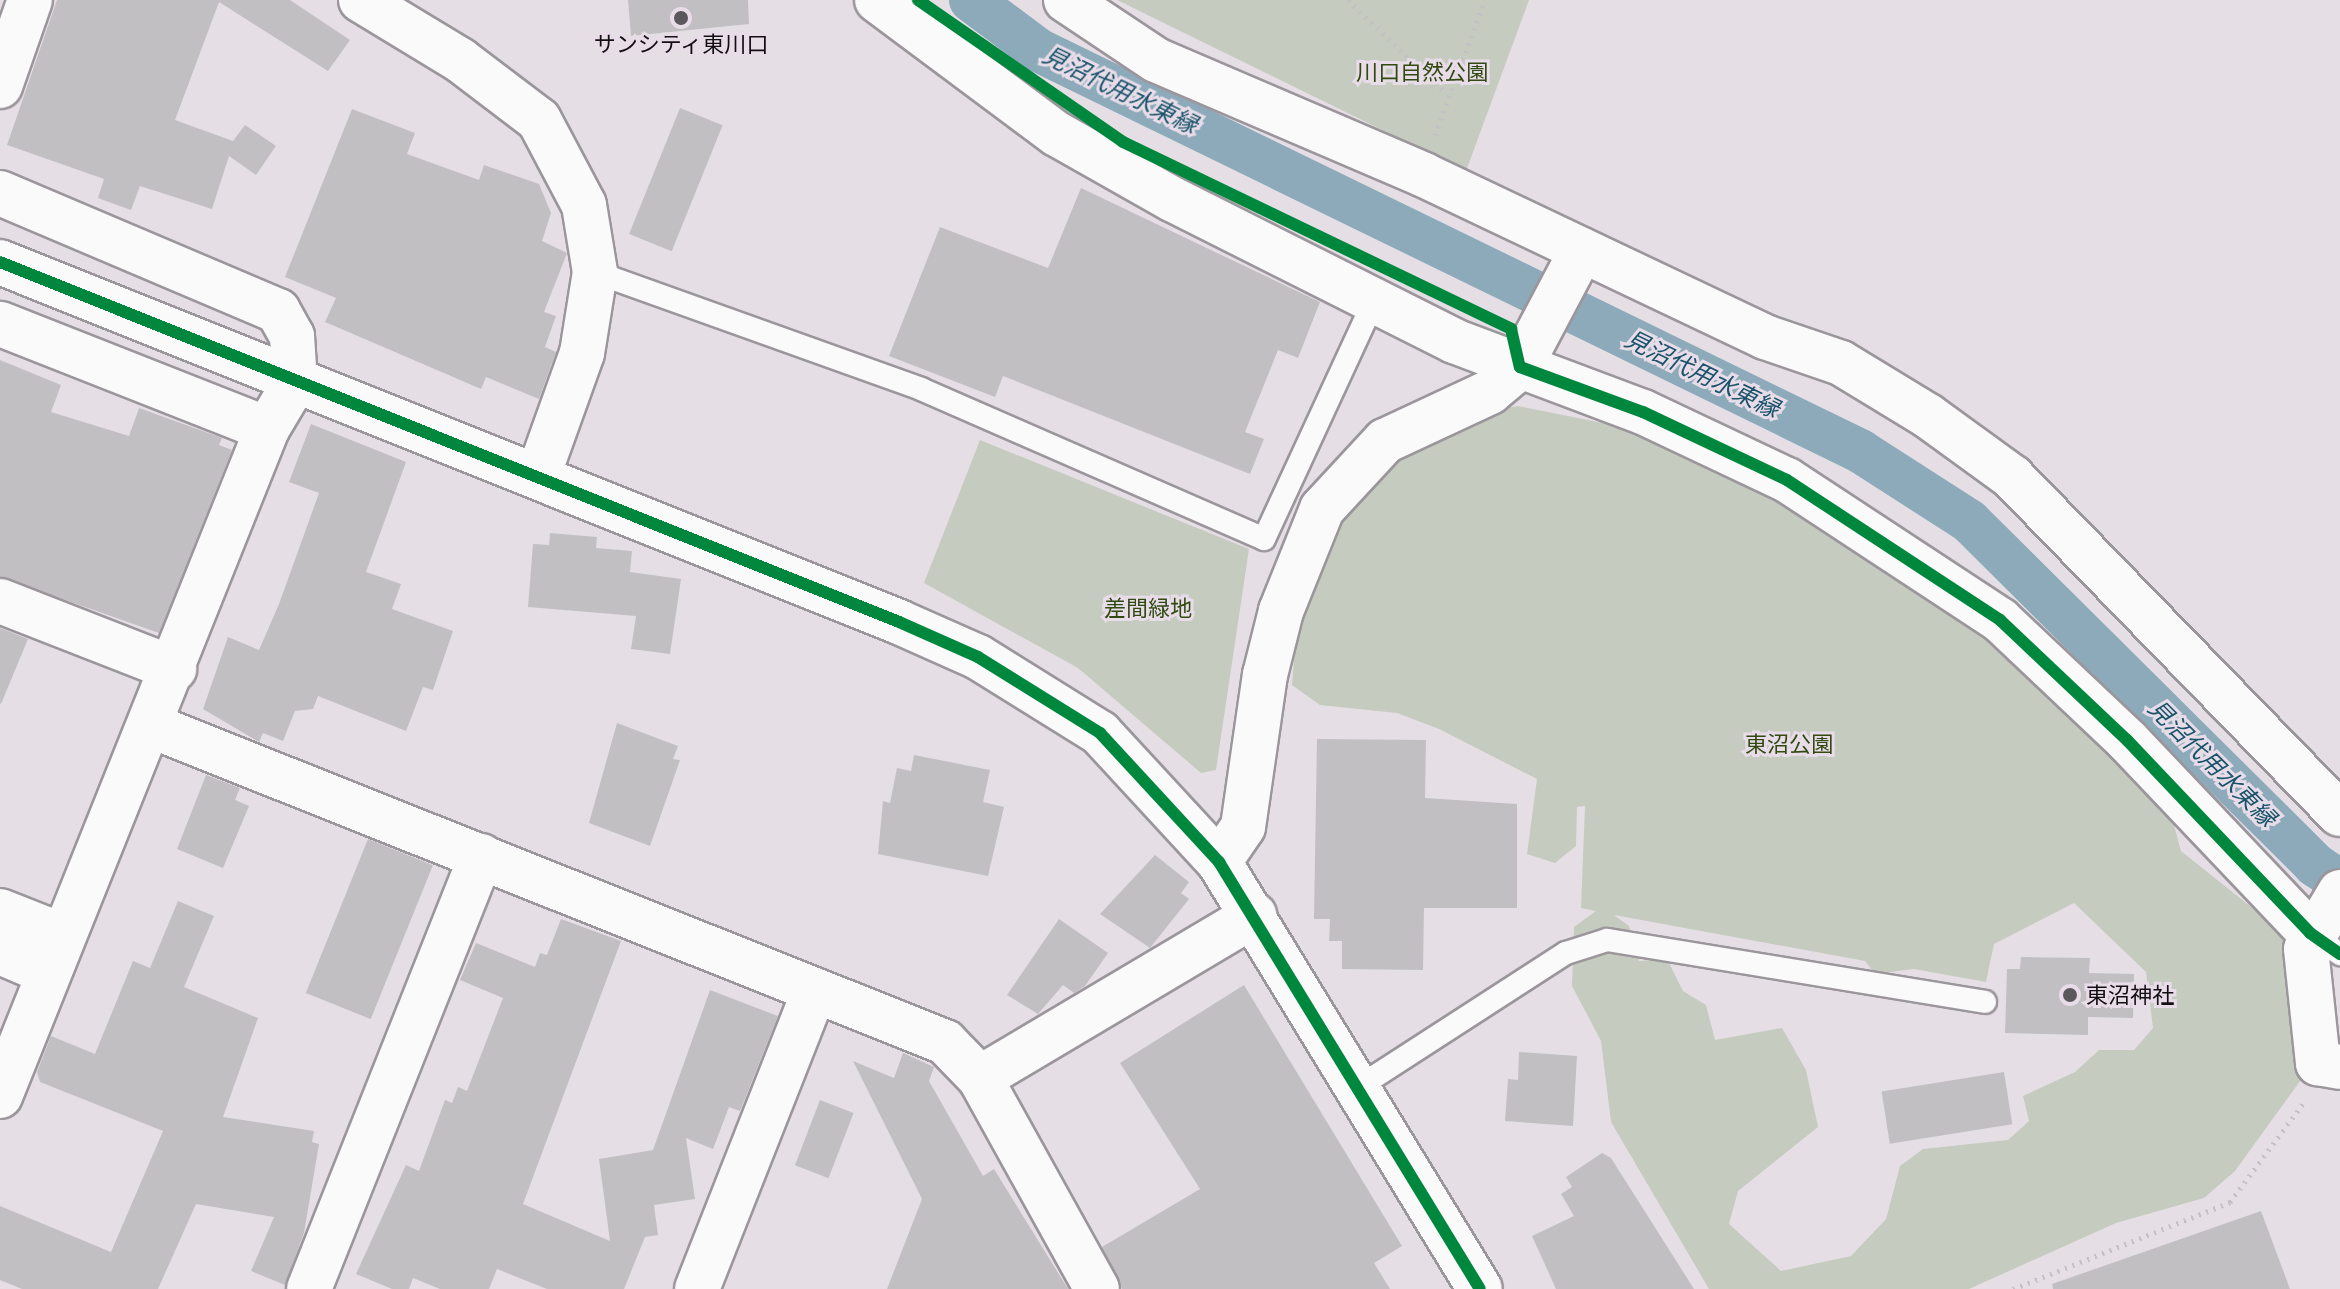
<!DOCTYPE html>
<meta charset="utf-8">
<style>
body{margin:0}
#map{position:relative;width:2340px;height:1289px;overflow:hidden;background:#e5dfe5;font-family:Ubuntu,"Noto Sans JP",sans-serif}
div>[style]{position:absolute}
.green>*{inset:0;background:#c6cbbf}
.canal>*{height:44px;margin:-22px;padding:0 22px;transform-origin:22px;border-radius:22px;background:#8caaba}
.building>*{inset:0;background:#c2bfc3;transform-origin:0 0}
.path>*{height:5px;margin-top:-2.5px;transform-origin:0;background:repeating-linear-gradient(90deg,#c3c1c3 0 2px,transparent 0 8px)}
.roads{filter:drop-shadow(2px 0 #9b969b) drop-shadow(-2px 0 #9b969b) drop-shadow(0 2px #9b969b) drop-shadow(0 -2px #9b969b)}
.service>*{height:22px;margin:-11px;padding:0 11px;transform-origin:11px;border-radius:11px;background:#fbfafb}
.minor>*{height:44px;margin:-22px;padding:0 22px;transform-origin:22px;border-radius:22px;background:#fbfafb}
.tertiary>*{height:44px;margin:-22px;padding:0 22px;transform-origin:22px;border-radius:22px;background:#fbfafb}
.cycleway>*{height:12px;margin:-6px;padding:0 6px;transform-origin:6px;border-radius:6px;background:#00873e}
.dots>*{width:22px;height:22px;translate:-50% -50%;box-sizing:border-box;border:4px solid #e8dce8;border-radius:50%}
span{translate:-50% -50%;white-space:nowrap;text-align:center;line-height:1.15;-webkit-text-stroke:6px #e8dce8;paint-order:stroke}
.poi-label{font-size:22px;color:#120e12}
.left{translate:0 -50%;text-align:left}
.park-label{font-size:22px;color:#304a10}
.water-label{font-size:24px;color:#19546b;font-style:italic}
</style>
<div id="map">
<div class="green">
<div style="clip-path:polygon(1117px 0,1529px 0,1466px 171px)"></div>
<div style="clip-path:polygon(evenodd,1518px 406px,1633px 429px,1757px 484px,1979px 627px,2172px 818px,2181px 851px,2285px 934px,2303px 1077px,2235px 1171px,2204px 1198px,2116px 1223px,1969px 1289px,1709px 1289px,1611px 1122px,1601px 1041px,1572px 986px,1574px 927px,1596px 911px,1581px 908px,1585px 806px,1577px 807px,1576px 846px,1555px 863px,1527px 854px,1537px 779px,1439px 729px,1397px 713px,1320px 705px,1292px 685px,1296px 635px,1342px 504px,1451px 417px,1518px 406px,2074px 903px,2146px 972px,2153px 1028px,2134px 1050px,2099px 1050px,2075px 1072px,2023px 1096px,2029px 1121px,2008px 1140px,1923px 1149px,1900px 1166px,1886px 1219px,1851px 1256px,1781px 1271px,1729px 1224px,1738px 1191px,1818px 1127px,1806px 1070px,1782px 1028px,1715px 1040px,1706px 1005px,1683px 991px,1667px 959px,1639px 961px,1629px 926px,1614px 915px,1865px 961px,1875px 974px,1914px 969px,1986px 982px,1994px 944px,2074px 903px)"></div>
<div style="clip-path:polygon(980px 440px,1249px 549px,1216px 770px,1201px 773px,1078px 668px,924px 583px)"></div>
</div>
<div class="canal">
<div style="left:971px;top:0;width:84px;rotate:36.7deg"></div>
<div style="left:1038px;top:50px;width:915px;rotate:26deg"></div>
<div style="left:1860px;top:451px;width:130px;rotate:32.7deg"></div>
<div style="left:1969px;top:521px;width:488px;rotate:44.8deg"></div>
<div style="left:2315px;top:865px;width:30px;rotate:33deg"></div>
</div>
<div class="building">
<div style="clip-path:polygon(57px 0,290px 0,350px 40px,328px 71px,219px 2px,175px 120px,233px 141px,245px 125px,276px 146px,256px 175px,229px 156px,212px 209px,140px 186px,131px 210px,98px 198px,104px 179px,7px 145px)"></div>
<div style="clip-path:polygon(628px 0,748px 0,749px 24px,631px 36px)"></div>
<div style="left:680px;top:108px;width:46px;height:136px;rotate:22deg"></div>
<div style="clip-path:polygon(352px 109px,415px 133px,407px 154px,479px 180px,484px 165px,539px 184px,551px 213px,542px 241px,567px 253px,544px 312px,556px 316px,545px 347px,556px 352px,539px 399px,486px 377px,481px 389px,325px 322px,336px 298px,285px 277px)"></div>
<div style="clip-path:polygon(1081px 188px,1320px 302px,1298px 358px,1278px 350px,1245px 432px,1264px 439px,1250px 474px,1003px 376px,995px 397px,889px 356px,940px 227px,1048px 268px)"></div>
<div style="clip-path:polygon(0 360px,61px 385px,51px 412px,129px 436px,139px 408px,222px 438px,219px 445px,232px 450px,159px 633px,0 577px)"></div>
<div style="clip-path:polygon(311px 424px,406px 462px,366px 572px,401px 584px,392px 609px,453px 631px,433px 690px,423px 687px,406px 731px,318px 696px,313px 709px,295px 711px,283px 741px,263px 733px,259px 742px,203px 709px,228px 637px,259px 650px,279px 604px,319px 493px,289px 482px)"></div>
<div style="clip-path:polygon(550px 533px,597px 537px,596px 548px,632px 551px,630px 572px,681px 579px,670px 654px,631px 649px,636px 616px,528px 607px,533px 544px,549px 545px)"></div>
<div style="clip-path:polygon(0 628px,28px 639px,1px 704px,0 703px)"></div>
<div style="clip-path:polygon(617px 723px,678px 746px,673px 759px,680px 760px,650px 846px,589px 823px)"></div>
<div style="clip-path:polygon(1317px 739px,1426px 740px,1425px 798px,1517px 804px,1517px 908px,1424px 908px,1423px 970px,1342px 969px,1342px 941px,1329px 941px,1330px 919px,1314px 919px)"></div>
<div style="clip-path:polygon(914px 755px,990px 770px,983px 802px,1004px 807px,988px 876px,878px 854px,883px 801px,890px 803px,897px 768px,911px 771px)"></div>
<div style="clip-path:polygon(206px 775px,240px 788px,235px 800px,249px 806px,223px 868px,177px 849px)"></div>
<div style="left:368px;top:839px;width:70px;height:166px;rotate:22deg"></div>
<div style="clip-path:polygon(1155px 855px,1189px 882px,1181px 893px,1189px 899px,1150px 948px,1100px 914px)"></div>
<div style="clip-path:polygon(178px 901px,214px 916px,184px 987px,258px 1018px,223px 1117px,314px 1131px,312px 1142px,319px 1144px,304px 1233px,285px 1285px,251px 1271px,274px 1217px,196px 1204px,158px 1289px,22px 1289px,0 1280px,0 1206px,111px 1252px,163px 1131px,40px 1082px,37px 1072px,51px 1036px,95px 1054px,133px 961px,150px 968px)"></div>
<div style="clip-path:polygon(561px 919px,621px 941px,523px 1204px,610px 1241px,599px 1159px,653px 1150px,710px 990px,778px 1016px,740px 1111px,729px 1107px,713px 1149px,686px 1138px,695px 1199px,654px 1205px,658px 1235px,645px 1237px,624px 1289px,547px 1289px,497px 1269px,489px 1289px,440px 1289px,413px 1278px,409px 1289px,392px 1289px,356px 1274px,406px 1165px,419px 1171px,445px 1100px,452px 1103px,458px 1087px,467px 1091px,503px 998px,460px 980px,476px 943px,535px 967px,540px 953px,547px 955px)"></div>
<div style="clip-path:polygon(1059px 919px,1108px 953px,1085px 986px,1074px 993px,1063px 985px,1038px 1014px,1007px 995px)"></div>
<div style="clip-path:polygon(2021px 957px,2090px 958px,2089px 973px,2134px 974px,2133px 1018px,2088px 1017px,2088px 1035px,2005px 1033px,2007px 969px,2020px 969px)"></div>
<div style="clip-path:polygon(1244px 985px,1402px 1246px,1374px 1263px,1390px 1289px,1122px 1289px,1102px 1247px,1200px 1189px,1120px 1063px)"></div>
<div style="clip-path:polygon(1519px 1052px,1577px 1056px,1573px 1126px,1505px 1121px,1508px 1079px,1518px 1080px)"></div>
<div style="clip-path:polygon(903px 1053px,934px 1067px,929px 1081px,983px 1176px,994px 1169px,1068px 1289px,887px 1289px,922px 1199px,853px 1061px,894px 1078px)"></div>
<div style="left:2004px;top:1072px;width:53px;height:124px;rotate:81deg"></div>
<div style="left:820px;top:1100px;width:36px;height:70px;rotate:21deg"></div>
<div style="clip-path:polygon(1602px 1153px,1611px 1158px,1694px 1289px,1556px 1289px,1532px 1236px,1574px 1216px,1561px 1194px,1572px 1187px,1566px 1177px)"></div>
<div style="clip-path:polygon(2261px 1211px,2290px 1289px,2053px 1289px,2052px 1284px)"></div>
</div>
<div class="path">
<div style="left:1348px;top:0;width:136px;rotate:43.8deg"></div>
<div style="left:1435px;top:135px;width:144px;rotate:-69.7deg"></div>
<div style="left:2013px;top:1289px;width:234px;rotate:-21.8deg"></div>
<div style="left:2230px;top:1202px;width:126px;rotate:-53.4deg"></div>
</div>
<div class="roads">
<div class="service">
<div style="left:595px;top:272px;width:346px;rotate:19.7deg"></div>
<div style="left:921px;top:389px;width:374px;rotate:23.6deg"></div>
<div style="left:1264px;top:539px;width:264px;rotate:-65.2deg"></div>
<div style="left:2310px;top:933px;width:37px;rotate:35deg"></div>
<div style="left:1357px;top:1088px;width:249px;rotate:-32.9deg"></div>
<div style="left:1566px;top:953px;width:43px;rotate:-17.6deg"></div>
<div style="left:1607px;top:940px;width:383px;rotate:9.3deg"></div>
</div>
<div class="minor">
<div style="left:361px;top:0;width:116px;rotate:31.2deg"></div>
<div style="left:460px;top:60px;width:99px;rotate:37.2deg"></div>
<div style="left:539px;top:120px;width:96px;rotate:62.1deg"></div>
<div style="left:584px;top:205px;width:68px;rotate:80.7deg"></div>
<div style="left:595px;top:272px;width:82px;rotate:99.1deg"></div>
<div style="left:582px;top:353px;width:131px;rotate:109.7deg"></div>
<div style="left:877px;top:0;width:224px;rotate:36.7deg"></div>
<div style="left:1057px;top:134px;width:132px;rotate:29.5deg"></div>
<div style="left:1172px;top:199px;width:316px;rotate:26.7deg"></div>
<div style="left:1454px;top:341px;width:202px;rotate:20.6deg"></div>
<div style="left:1643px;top:412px;width:159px;rotate:25.3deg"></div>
<div style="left:1787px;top:480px;width:255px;rotate:33.3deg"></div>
<div style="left:2000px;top:620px;width:175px;rotate:43.4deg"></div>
<div style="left:2127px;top:740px;width:266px;rotate:46.5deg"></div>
<div style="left:1066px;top:0;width:108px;rotate:33.7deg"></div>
<div style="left:1156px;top:60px;width:292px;rotate:23.2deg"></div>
<div style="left:1424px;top:175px;width:378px;rotate:25.4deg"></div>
<div style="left:1765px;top:337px;width:80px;rotate:18.9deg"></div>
<div style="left:1841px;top:363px;width:102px;rotate:31.3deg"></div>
<div style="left:1928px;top:416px;width:104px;rotate:36deg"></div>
<div style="left:2012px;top:477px;width:470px;rotate:45.8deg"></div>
<div style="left:0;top:86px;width:91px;rotate:-70.8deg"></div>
<div style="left:0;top:193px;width:302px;rotate:23deg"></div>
<div style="left:278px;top:311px;width:29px;rotate:61deg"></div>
<div style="left:292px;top:336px;width:46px;rotate:86.3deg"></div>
<div style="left:295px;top:382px;width:55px;rotate:120.8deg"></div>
<div style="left:267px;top:429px;width:287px;rotate:-158.5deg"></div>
<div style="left:0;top:601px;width:187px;rotate:21.3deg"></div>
<div style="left:152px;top:726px;width:854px;rotate:21.73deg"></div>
<div style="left:945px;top:1042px;width:50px;rotate:45.8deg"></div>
<div style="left:980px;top:1078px;width:241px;rotate:61deg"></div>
<div style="left:1219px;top:862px;width:42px;rotate:-55.6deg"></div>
<div style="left:1243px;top:827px;width:154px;rotate:-81.8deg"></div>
<div style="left:1265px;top:675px;width:66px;rotate:-76deg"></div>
<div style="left:1281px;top:611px;width:110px;rotate:-68.1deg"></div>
<div style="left:1322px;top:509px;width:93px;rotate:-47.2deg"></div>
<div style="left:1385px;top:441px;width:116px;rotate:-25deg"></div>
<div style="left:1490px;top:392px;width:39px;rotate:-40deg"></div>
<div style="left:1520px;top:367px;width:132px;rotate:-62.1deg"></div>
<div style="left:2340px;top:892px;width:66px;rotate:120.8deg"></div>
<div style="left:2306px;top:949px;width:115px;rotate:84deg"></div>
<div style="left:2318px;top:1063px;width:22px;rotate:10deg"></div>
<div style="left:0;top:911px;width:66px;rotate:21.5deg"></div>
<div style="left:0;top:952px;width:51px;rotate:23.1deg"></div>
<div style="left:980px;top:1078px;width:319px;rotate:-30.7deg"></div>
<div style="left:0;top:1096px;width:718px;rotate:-68.18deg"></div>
<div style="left:309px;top:1289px;width:466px;rotate:-68.3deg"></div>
<div style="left:697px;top:1289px;width:321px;rotate:-68.5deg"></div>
</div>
<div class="tertiary">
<div style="left:0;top:262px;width:968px;rotate:21.82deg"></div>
<div style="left:899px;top:622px;width:86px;rotate:23.9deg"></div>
<div style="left:978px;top:657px;width:144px;rotate:31.9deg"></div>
<div style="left:1100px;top:733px;width:176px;rotate:47.3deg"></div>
<div style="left:1219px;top:862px;width:500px;rotate:58.57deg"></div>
</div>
</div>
<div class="cycleway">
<div style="left:918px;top:0;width:249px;rotate:34.7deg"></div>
<div style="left:1123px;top:142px;width:431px;rotate:25.7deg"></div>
<div style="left:1511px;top:329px;width:39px;rotate:77deg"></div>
<div style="left:1520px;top:367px;width:131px;rotate:20.1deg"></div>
<div style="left:1643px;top:412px;width:159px;rotate:25.3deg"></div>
<div style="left:1787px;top:480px;width:255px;rotate:33.3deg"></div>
<div style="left:2000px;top:620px;width:175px;rotate:43.4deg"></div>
<div style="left:2127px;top:740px;width:266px;rotate:46.5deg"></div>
<div style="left:2310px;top:933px;width:37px;rotate:35deg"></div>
<div style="left:0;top:262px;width:968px;rotate:21.82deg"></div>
<div style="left:899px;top:622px;width:86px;rotate:23.9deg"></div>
<div style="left:978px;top:657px;width:144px;rotate:31.9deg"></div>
<div style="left:1100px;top:733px;width:176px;rotate:47.3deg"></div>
<div style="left:1219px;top:862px;width:500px;rotate:58.57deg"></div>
</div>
<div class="dots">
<div style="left:681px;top:18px;background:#5c575c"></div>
<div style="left:2070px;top:995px;background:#5c575c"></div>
</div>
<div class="poi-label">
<span style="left:681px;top:44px">サンシティ東川口</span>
<span class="left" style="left:2086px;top:995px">東沼神社</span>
</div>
<div class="park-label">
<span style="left:1422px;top:72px">川口自然公園</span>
<span style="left:1148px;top:608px">差間緑地</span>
<span style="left:1789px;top:744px">東沼公園</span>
</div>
<div class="water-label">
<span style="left:1120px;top:90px;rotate:26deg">見沼代用水東縁</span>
<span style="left:1702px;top:374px;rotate:26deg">見沼代用水東縁</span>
<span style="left:2212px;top:763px;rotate:45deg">見沼代用水東縁</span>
</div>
</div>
